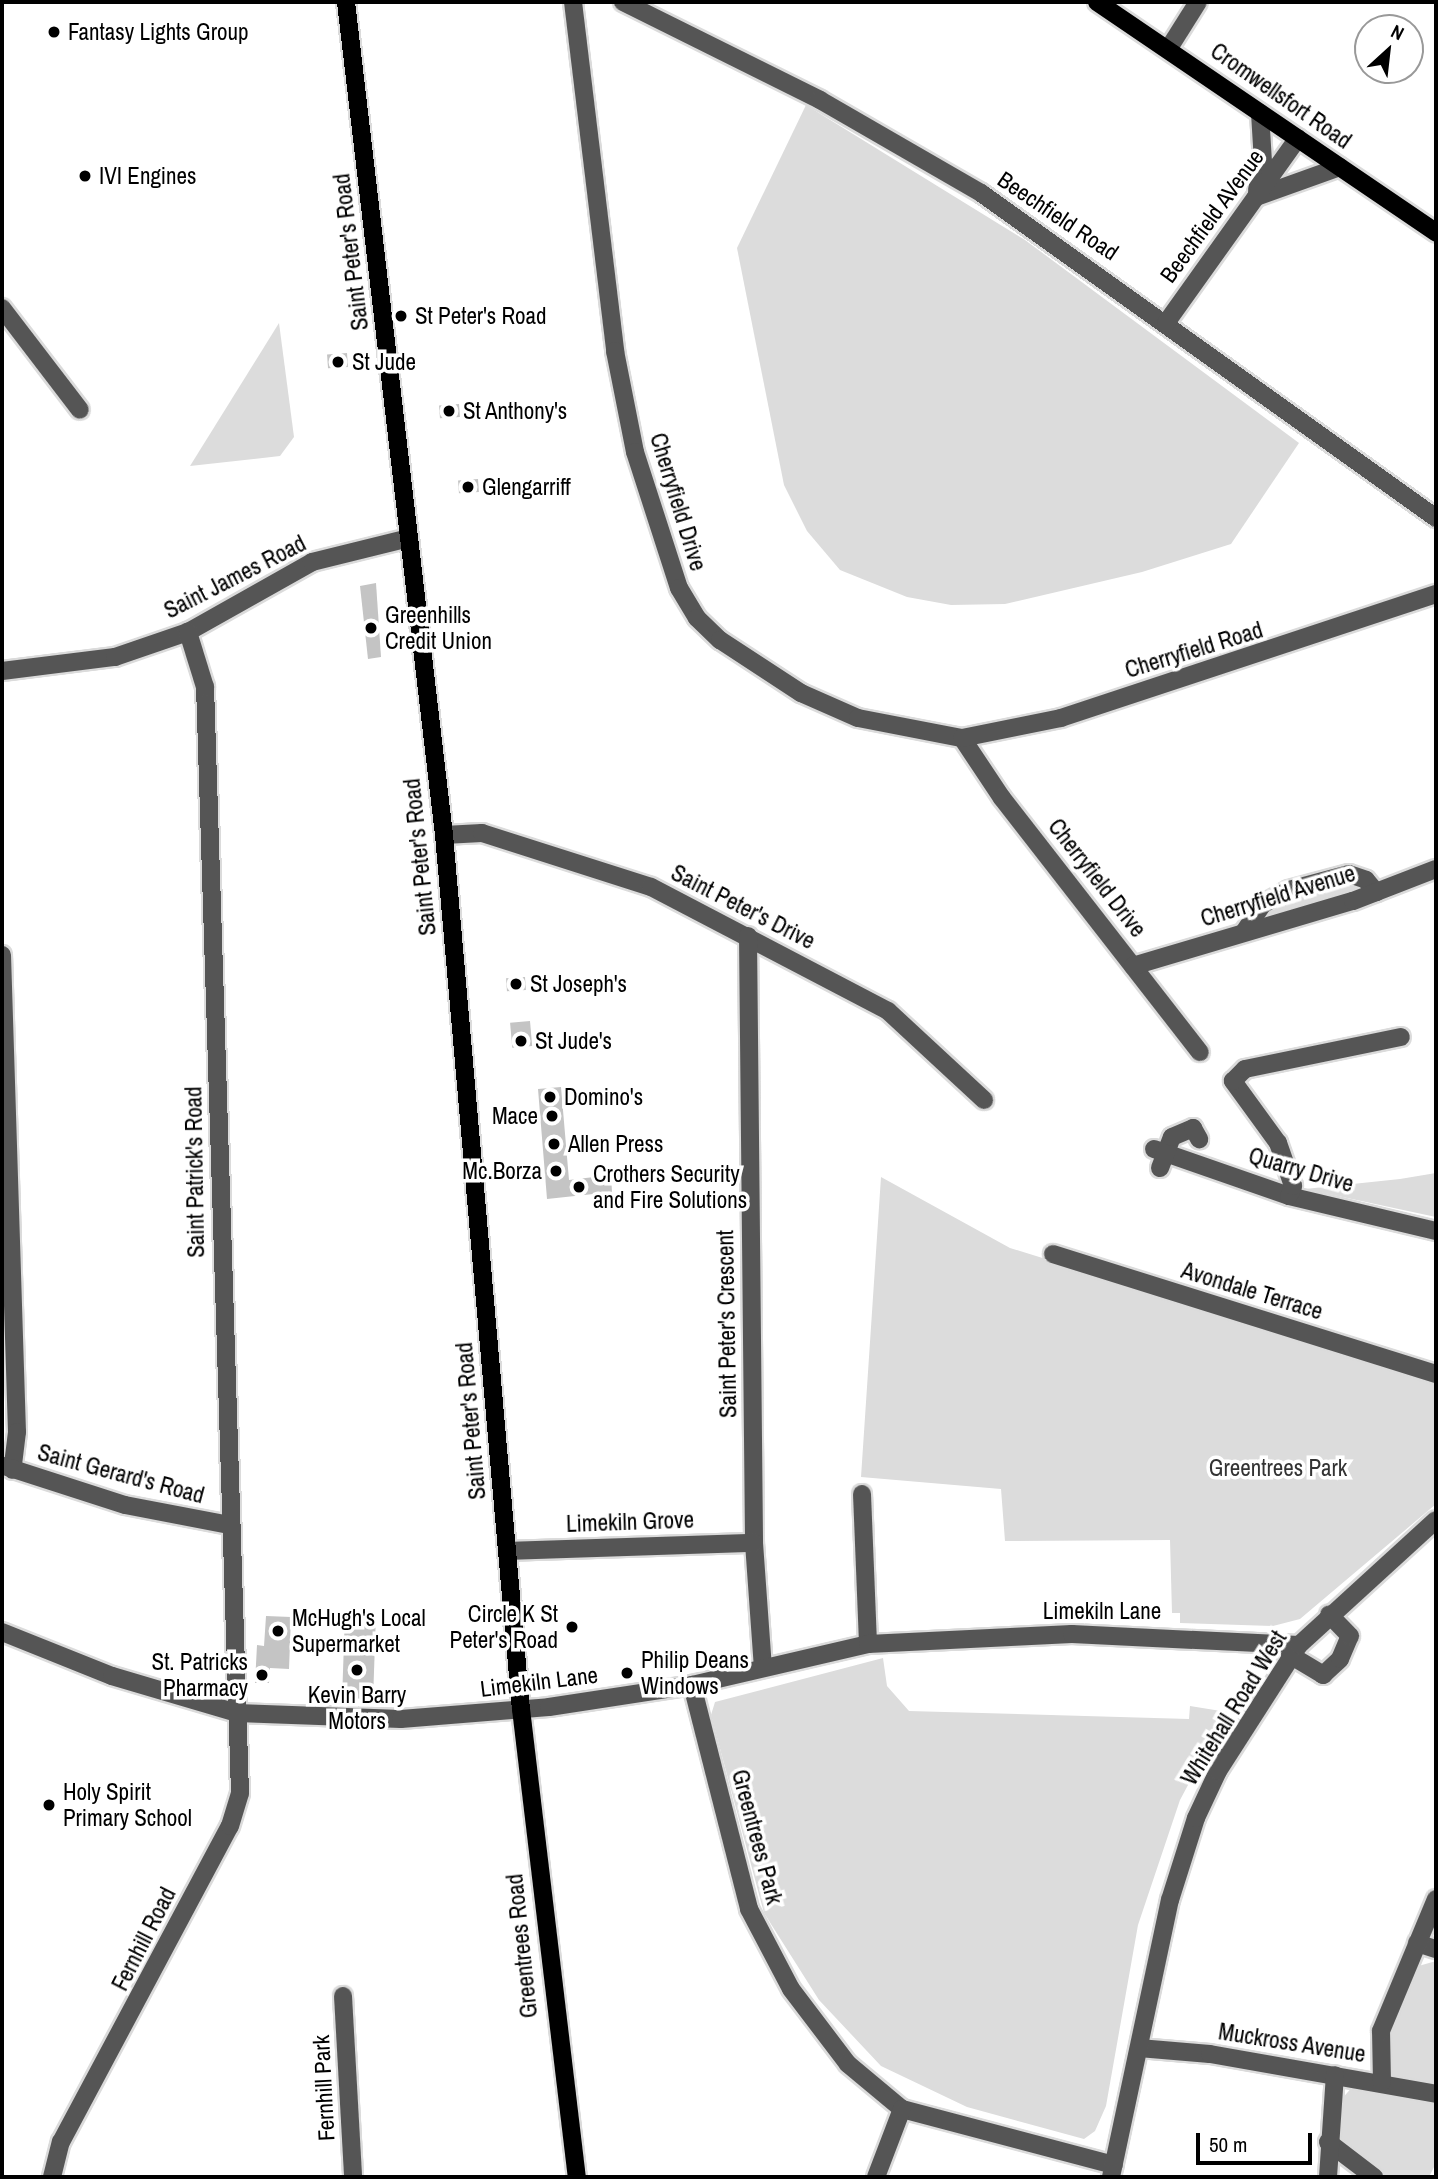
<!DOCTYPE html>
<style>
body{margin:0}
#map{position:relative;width:1438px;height:2179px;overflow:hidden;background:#fff;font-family:"Archivo Narrow",sans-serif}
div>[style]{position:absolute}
.green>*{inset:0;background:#dcdcdc}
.building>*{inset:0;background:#c4c4c4;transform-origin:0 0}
.roads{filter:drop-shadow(2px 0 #dbdbdb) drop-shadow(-2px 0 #dbdbdb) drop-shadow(0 2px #dbdbdb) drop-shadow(0 -2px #dbdbdb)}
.minor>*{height:18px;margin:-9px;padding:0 9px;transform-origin:9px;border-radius:9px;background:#555}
.major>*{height:18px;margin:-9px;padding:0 9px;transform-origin:9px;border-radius:9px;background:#000}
.dots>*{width:19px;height:19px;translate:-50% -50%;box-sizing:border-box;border:4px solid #fff;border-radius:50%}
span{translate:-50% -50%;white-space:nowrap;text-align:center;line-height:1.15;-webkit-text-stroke:7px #fff;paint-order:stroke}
.poi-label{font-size:23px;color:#000}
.left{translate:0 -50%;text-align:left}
.right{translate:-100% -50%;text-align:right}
.street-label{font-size:23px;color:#000}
.park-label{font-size:23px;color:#333}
.frame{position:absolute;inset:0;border:4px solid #000;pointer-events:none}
.north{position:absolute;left:1354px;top:14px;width:70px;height:70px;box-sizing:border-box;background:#fff;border:2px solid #999;border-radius:50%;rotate:27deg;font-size:19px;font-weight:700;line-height:28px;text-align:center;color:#000}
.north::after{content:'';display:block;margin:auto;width:24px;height:32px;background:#000;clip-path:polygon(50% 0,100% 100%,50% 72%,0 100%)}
.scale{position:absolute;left:1196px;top:2133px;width:116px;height:32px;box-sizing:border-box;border:4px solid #000;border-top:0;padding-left:9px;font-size:21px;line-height:24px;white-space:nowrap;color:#000;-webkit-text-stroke:5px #fff;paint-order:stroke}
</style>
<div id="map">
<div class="green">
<div style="clip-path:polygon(806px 105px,1025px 240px,1299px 443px,1231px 544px,1142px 572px,1005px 604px,951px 605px,907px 597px,840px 570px,807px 531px,784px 485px,737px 248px)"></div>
<div style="clip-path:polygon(279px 323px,294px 437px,280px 456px,190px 466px)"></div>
<div style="clip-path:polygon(1353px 880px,1363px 889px,1258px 920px,1281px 900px)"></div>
<div style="clip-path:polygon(1436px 1173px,1436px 1217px,1305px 1189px,1400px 1179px)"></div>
<div style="clip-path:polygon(881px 1177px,1010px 1248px,1436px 1380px,1436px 1504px,1300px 1619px,1273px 1626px,1180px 1623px,1180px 1613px,1172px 1613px,1170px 1540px,1005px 1541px,1001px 1489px,861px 1477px)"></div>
<div style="clip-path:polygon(883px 1658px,887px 1686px,909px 1711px,1189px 1719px,1190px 1706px,1227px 1712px,1180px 1800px,1138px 1925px,1106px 2106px,1095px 2131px,1084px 2139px,967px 2107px,881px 2066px,819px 2000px,764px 1913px,711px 1715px,715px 1702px)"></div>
<div style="clip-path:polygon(1436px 1961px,1436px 2086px,1392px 2077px,1388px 2028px,1415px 1967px)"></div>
<div style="clip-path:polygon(1354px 2085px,1436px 2103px,1436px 2163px,1429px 2177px,1385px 2177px,1345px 2145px,1338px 2135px,1340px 2101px)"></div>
</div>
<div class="building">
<div style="left:347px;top:353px;width:14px;height:20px;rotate:86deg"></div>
<div style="left:459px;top:404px;width:13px;height:20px;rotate:86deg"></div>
<div style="left:478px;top:479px;width:13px;height:20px;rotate:86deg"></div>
<div style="clip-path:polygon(376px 583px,381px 657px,368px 659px,360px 586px)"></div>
<div style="left:525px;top:977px;width:13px;height:19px;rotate:86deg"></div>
<div style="left:530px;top:1021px;width:25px;height:20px;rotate:85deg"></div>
<div style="clip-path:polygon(561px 1087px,569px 1180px,611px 1175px,612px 1192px,547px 1199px,538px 1089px)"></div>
<div style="left:345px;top:1614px;width:31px;height:84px;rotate:2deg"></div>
<div style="clip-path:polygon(266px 1616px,291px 1617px,289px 1669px,270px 1668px,269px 1683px,255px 1683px,257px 1645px,264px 1646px)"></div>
</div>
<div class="roads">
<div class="minor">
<div style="left:573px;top:2px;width:352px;rotate:83.1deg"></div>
<div style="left:615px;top:351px;width:103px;rotate:78.8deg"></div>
<div style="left:635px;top:452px;width:143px;rotate:72.1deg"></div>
<div style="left:679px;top:588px;width:35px;rotate:59deg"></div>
<div style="left:697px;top:618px;width:32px;rotate:44deg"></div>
<div style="left:720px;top:640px;width:97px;rotate:33.2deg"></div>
<div style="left:801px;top:693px;width:62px;rotate:23.7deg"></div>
<div style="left:858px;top:718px;width:106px;rotate:10.9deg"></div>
<div style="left:962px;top:738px;width:72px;rotate:56.3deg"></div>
<div style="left:1002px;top:798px;width:322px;rotate:52.1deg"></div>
<div style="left:623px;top:2px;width:220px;rotate:26.4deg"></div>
<div style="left:820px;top:100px;width:186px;rotate:30deg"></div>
<div style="left:981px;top:193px;width:559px;rotate:35.54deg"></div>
<div style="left:1169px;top:48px;width:54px;rotate:-57.8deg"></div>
<div style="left:1257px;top:190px;width:29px;rotate:-78deg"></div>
<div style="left:1263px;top:162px;width:49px;rotate:-93.5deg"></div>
<div style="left:1256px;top:197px;width:89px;rotate:-19.7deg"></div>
<div style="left:2px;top:308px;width:128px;rotate:52.6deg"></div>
<div style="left:1166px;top:323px;width:227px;rotate:-54.5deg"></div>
<div style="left:2px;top:671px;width:114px;rotate:-7.1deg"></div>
<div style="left:115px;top:657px;width:77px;rotate:-18.9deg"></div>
<div style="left:188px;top:632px;width:142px;rotate:-29.4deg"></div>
<div style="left:312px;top:562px;width:100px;rotate:-13.9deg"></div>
<div style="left:962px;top:738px;width:101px;rotate:-11.4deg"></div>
<div style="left:1061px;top:718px;width:395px;rotate:-18.3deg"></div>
<div style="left:444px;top:835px;width:38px;rotate:-3deg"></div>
<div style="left:482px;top:833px;width:177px;rotate:17.7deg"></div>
<div style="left:651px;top:887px;width:267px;rotate:27.6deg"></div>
<div style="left:888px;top:1011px;width:131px;rotate:42.8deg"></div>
<div style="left:1244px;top:932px;width:32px;rotate:-56deg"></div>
<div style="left:1262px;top:905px;width:31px;rotate:-29deg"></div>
<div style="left:1289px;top:890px;width:62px;rotate:-14.9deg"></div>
<div style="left:1349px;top:874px;width:18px;rotate:19deg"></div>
<div style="left:1366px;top:880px;width:16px;rotate:50deg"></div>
<div style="left:748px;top:936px;width:607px;rotate:89.43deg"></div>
<div style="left:754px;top:1543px;width:125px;rotate:85.9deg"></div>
<div style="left:2px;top:955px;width:477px;rotate:88.2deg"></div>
<div style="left:17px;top:1432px;width:38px;rotate:97deg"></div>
<div style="left:1133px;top:966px;width:229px;rotate:-16.5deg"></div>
<div style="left:1353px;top:901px;width:89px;rotate:-21.1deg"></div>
<div style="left:1154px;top:1149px;width:143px;rotate:19.2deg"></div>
<div style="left:1289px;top:1196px;width:151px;rotate:13.4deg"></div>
<div style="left:1160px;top:1168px;width:33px;rotate:-69deg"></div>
<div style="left:1172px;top:1137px;width:23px;rotate:-23deg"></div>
<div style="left:1193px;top:1128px;width:13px;rotate:61deg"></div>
<div style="left:1289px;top:1196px;width:11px;rotate:-68deg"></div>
<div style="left:1293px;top:1186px;width:46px;rotate:-109.2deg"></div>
<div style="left:1278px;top:1143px;width:77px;rotate:-126deg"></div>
<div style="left:1233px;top:1081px;width:17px;rotate:-45deg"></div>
<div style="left:1245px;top:1069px;width:159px;rotate:-11.6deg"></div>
<div style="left:1053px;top:1254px;width:401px;rotate:17.4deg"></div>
<div style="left:4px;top:1466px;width:127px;rotate:17.9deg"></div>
<div style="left:125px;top:1505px;width:107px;rotate:10.8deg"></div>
<div style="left:862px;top:1494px;width:150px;rotate:87.7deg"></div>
<div style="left:507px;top:1551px;width:247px;rotate:-1.9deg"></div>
<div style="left:2px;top:1632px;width:118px;rotate:21.8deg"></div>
<div style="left:112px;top:1676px;width:130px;rotate:16.5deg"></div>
<div style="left:237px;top:1713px;width:164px;rotate:2.1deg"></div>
<div style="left:401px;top:1719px;width:148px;rotate:-4.6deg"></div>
<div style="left:549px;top:1707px;width:145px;rotate:-8.7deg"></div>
<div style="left:692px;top:1685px;width:181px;rotate:-13.1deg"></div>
<div style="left:868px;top:1644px;width:204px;rotate:-2.8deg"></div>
<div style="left:1072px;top:1634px;width:227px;rotate:2.8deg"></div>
<div style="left:1290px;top:1655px;width:39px;rotate:31deg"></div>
<div style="left:1323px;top:1675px;width:23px;rotate:-43deg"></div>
<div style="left:1340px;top:1659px;width:25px;rotate:-67deg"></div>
<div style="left:1350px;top:1636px;width:30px;rotate:-134deg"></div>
<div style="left:692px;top:1685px;width:231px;rotate:75.7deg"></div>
<div style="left:749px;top:1909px;width:90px;rotate:62.3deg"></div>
<div style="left:791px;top:1989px;width:94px;rotate:52.8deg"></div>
<div style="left:848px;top:2064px;width:70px;rotate:39.8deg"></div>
<div style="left:902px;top:2109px;width:219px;rotate:14.8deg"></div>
<div style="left:1417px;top:1943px;width:20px;rotate:18deg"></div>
<div style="left:343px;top:1996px;width:181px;rotate:86.8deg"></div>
<div style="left:1139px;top:2048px;width:71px;rotate:4.8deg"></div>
<div style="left:1210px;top:2054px;width:230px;rotate:10deg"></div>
<div style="left:1382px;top:2082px;width:51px;rotate:-91.1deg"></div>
<div style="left:1381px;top:2031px;width:143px;rotate:-67.4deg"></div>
<div style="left:1328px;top:2142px;width:58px;rotate:37.3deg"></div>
<div style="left:52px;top:2177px;width:36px;rotate:-76deg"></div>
<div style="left:61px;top:2142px;width:358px;rotate:-61.9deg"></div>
<div style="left:230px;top:1826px;width:34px;rotate:-73deg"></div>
<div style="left:240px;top:1793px;width:1107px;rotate:-91.81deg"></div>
<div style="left:205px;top:687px;width:58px;rotate:-107.2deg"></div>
<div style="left:876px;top:2177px;width:73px;rotate:-69.1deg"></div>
<div style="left:1111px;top:2177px;width:283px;rotate:-78deg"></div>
<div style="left:1170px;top:1900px;width:86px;rotate:-72.4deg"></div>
<div style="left:1196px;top:1818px;width:52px;rotate:-64.9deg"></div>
<div style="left:1218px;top:1771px;width:150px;rotate:-57.3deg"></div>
<div style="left:1299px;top:1645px;width:185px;rotate:-42.4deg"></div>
<div style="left:1328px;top:2177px;width:102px;rotate:-86.1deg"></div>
</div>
<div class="major">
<div style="left:346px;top:2px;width:839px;rotate:83.29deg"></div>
<div style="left:444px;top:835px;width:877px;rotate:84.97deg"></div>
<div style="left:521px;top:1709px;width:471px;rotate:83.2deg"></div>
<div style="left:1097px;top:2px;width:410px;rotate:34.2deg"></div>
</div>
</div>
<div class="dots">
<div style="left:54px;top:32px;background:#000"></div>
<div style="left:85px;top:176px;background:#000"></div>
<div style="left:401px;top:316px;background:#000"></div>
<div style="left:338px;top:362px;background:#000"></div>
<div style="left:449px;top:411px;background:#000"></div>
<div style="left:468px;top:487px;background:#000"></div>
<div style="left:371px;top:628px;background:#000"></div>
<div style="left:516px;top:984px;background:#000"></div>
<div style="left:521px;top:1041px;background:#000"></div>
<div style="left:550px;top:1097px;background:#000"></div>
<div style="left:552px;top:1116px;background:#000"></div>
<div style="left:554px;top:1144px;background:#000"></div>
<div style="left:556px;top:1171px;background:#000"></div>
<div style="left:579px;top:1187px;background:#000"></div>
<div style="left:572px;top:1627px;background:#000"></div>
<div style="left:278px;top:1631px;background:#000"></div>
<div style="left:357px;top:1670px;background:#000"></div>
<div style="left:627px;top:1673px;background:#000"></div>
<div style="left:262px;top:1675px;background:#000"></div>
<div style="left:49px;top:1805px;background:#000"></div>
</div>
<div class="poi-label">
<span class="left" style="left:68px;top:32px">Fantasy Lights Group</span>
<span class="left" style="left:99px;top:176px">IVI Engines</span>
<span class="left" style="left:415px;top:316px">St Peter's Road</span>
<span class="left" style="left:352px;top:362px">St Jude</span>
<span class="left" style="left:463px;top:411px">St Anthony's</span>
<span class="left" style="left:482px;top:487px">Glengarriff</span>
<span class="left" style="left:385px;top:628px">Greenhills<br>Credit Union</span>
<span class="left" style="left:530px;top:984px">St Joseph's</span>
<span class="left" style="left:535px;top:1041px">St Jude's</span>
<span class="left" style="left:564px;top:1097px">Domino's</span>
<span class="right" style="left:538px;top:1116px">Mace</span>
<span class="left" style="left:568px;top:1144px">Allen Press</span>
<span class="right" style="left:542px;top:1171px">Mc.Borza</span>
<span class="left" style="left:593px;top:1187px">Crothers Security<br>and Fire Solutions</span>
<span class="right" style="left:558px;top:1627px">Circle K St<br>Peter's Road</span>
<span class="left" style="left:292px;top:1631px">McHugh's Local<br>Supermarket</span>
<span class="left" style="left:641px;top:1673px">Philip Deans<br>Windows</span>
<span class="right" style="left:248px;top:1675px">St. Patricks<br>Pharmacy</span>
<span style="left:357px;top:1708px">Kevin Barry<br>Motors</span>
<span class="left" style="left:63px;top:1805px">Holy Spirit<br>Primary School</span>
</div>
<div class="street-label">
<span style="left:1281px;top:96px;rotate:35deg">Cromwellsfort Road</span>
<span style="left:1058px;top:216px;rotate:34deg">Beechfield Road</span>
<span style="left:1212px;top:216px;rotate:-54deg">Beechfield AVenue</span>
<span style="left:351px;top:252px;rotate:-97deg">Saint Peter's Road</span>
<span style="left:678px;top:502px;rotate:73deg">Cherryfield Drive</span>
<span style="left:235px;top:577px;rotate:-27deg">Saint James Road</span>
<span style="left:1194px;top:650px;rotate:-17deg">Cherryfield Road</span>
<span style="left:420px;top:857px;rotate:-96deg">Saint Peter's Road</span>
<span style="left:1097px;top:878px;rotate:52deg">Cherryfield Drive</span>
<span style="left:1278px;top:896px;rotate:-17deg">Cherryfield Avenue</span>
<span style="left:743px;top:907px;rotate:27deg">Saint Peter's Drive</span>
<span style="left:1301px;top:1170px;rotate:16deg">Quarry Drive</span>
<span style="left:195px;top:1172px;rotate:-91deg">Saint Patrick's Road</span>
<span style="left:1252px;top:1291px;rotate:17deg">Avondale Terrace</span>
<span style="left:727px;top:1324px;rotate:-91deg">Saint Peter's Crescent</span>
<span style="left:471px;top:1421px;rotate:-95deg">Saint Peter's Road</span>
<span style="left:121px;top:1474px;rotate:15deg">Saint Gerard's Road</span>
<span style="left:630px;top:1522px;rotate:-2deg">Limekiln Grove</span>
<span style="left:1102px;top:1611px">Limekiln Lane</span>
<span style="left:539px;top:1682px;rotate:-7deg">Limekiln Lane</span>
<span style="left:1234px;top:1708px;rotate:-58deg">Whitehall Road West</span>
<span style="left:757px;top:1837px;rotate:75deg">Greentrees Park</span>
<span style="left:144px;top:1939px;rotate:-63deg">Fernhill Road</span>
<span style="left:522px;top:1946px;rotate:-96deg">Greentrees Road</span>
<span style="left:1292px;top:2043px;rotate:9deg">Muckross Avenue</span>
<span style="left:324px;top:2088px;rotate:-93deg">Fernhill Park</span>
</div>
<div class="park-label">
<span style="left:1278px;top:1468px">Greentrees Park</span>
</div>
<div class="frame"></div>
<div class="north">N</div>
<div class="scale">50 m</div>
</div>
